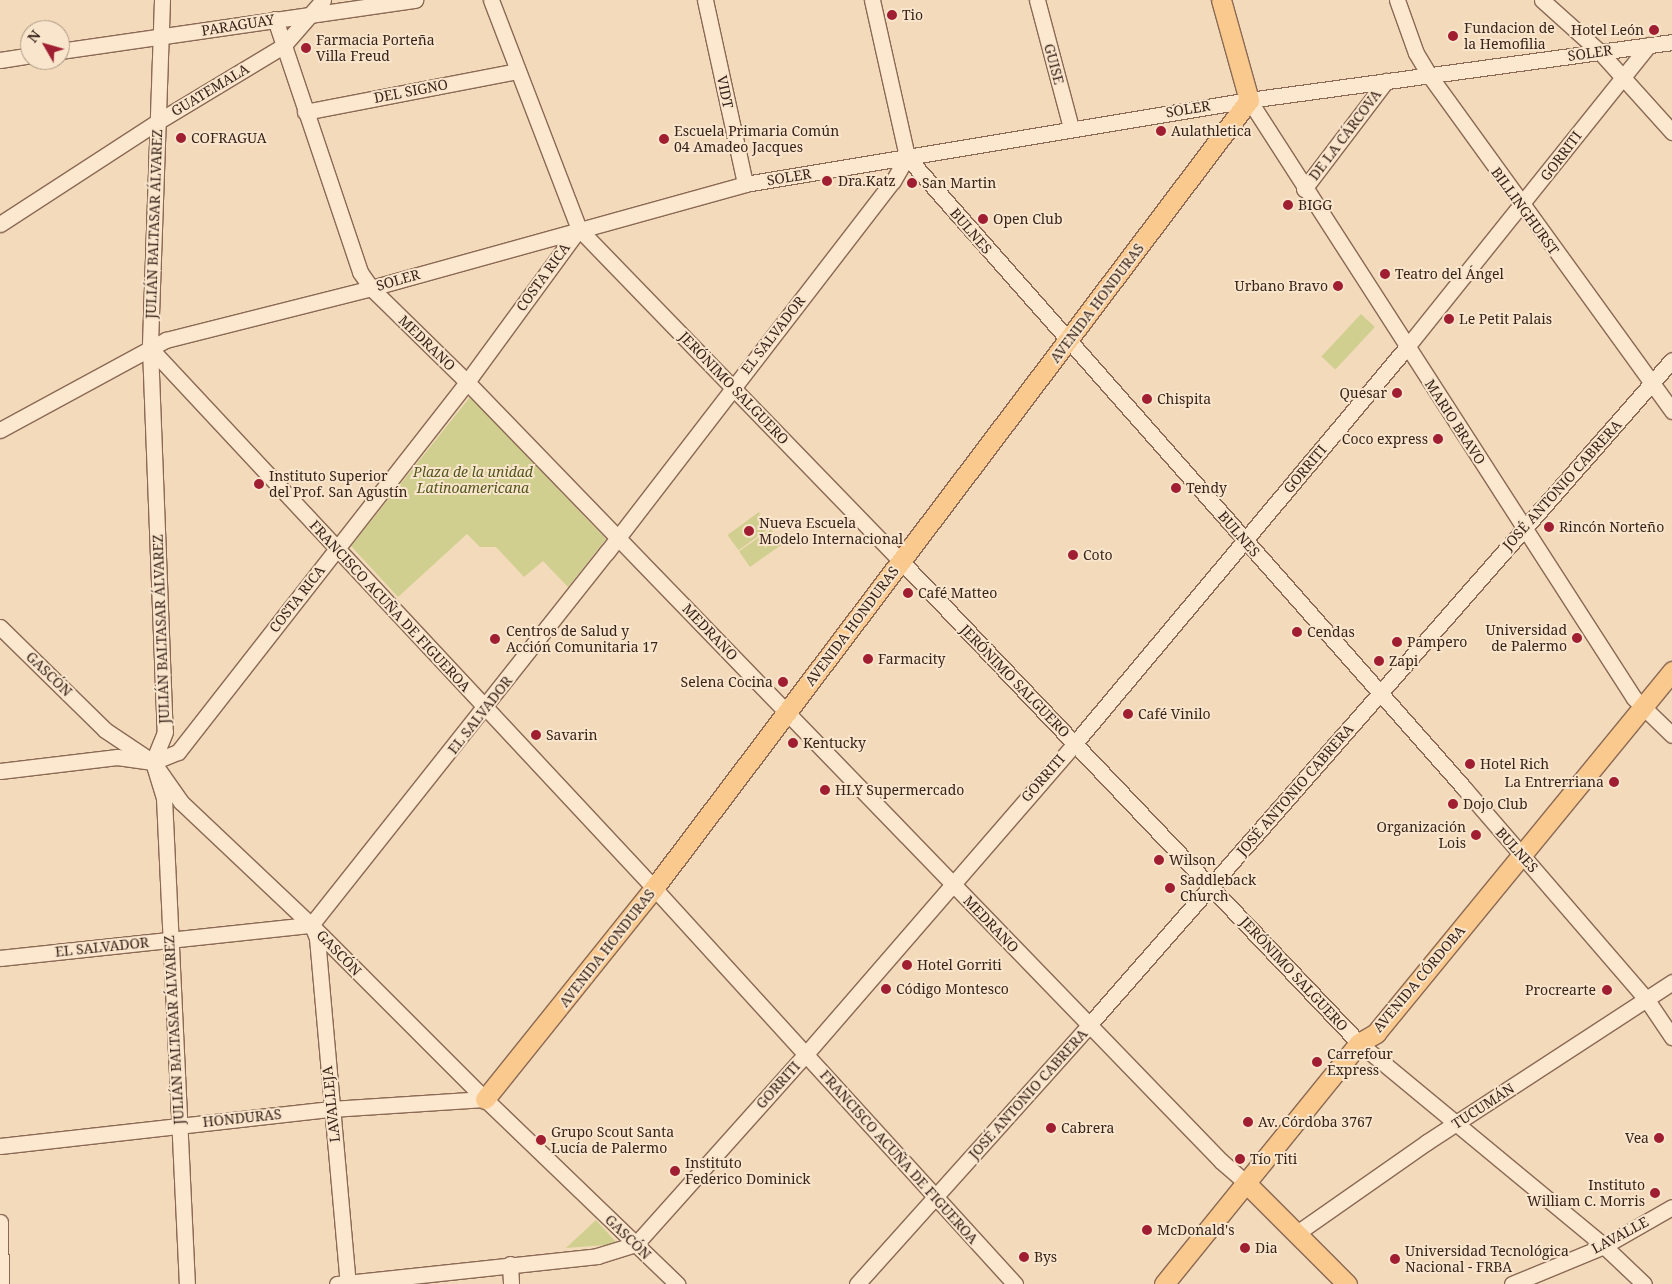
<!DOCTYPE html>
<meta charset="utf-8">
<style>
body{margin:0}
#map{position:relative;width:1672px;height:1284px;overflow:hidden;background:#f2dabb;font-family:"Noto Serif",serif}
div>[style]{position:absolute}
.green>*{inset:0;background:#d1cf8f;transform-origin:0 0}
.roads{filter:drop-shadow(1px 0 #8b6954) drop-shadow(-1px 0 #8b6954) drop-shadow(0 1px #8b6954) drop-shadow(0 -1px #8b6954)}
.minor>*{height:15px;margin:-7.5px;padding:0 7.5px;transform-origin:7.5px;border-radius:7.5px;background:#fce8cf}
.major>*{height:19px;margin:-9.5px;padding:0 9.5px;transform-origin:9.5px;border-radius:9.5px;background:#fac98e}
.dots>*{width:14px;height:14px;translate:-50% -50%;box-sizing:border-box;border:2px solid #f9e5cc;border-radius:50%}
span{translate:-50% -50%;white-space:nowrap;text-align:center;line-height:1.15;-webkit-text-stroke:4px #f9e5cc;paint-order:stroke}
.poi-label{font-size:14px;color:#38241a}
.left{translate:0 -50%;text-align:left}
.right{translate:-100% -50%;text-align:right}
.street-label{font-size:14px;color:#38241a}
.park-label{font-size:14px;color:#51571e;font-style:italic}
.north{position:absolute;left:20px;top:20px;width:50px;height:50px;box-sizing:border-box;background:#f9e5cc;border:1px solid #ac9885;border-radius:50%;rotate:308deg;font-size:14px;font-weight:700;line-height:20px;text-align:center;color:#38241a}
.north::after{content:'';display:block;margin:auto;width:18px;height:22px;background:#a01e31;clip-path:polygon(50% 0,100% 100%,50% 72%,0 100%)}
</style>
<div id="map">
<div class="green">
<div style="left:1361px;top:314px;width:19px;height:58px;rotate:43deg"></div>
<div style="clip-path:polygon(470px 397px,606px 539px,568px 587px,543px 561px,524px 577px,496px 547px,480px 547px,467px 534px,398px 597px,351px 546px)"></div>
<div style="left:759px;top:512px;width:19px;height:39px;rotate:54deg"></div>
<div style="left:771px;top:529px;width:19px;height:39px;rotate:55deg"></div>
<div style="clip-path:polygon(596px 1220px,618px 1244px,566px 1248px)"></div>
</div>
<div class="roads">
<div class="minor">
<div style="left:162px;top:0;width:348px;rotate:92deg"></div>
<div style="left:150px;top:348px;width:384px;rotate:87.8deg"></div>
<div style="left:165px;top:732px;width:32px;rotate:112deg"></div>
<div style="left:153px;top:762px;width:38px;rotate:73deg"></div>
<div style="left:164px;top:798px;width:487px;rotate:87.3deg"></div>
<div style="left:491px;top:0;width:245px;rotate:69deg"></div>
<div style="left:579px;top:229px;width:463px;rotate:45.9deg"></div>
<div style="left:901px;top:561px;width:665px;rotate:46.46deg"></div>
<div style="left:1359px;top:1043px;width:318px;rotate:39.6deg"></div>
<div style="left:1604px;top:1246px;width:55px;rotate:43.5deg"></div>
<div style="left:705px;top:0;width:188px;rotate:77.7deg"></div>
<div style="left:872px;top:0;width:161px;rotate:77.4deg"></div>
<div style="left:907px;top:157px;width:842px;rotate:48.56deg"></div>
<div style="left:1464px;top:788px;width:280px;rotate:49.2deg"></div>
<div style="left:1647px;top:1000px;width:45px;rotate:56deg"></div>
<div style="left:1037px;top:0;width:132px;rotate:75.1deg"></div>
<div style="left:1397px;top:0;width:56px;rotate:70.3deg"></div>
<div style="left:1416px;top:53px;width:26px;rotate:59deg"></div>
<div style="left:1429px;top:75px;width:415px;rotate:54.1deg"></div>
<div style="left:1542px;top:0;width:78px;rotate:41.9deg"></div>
<div style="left:1600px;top:52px;width:108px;rotate:48deg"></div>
<div style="left:275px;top:19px;width:267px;rotate:71.4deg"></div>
<div style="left:360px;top:272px;width:19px;rotate:55deg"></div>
<div style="left:371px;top:288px;width:134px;rotate:44.4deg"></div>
<div style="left:467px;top:382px;width:1084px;rotate:45.93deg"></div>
<div style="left:1221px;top:1161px;width:33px;rotate:41deg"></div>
<div style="left:60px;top:51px;width:359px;rotate:-8.2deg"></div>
<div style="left:0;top:60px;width:30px;rotate:-9deg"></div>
<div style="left:1249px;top:100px;width:711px;rotate:57.23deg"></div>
<div style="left:1634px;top:698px;width:53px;rotate:44.2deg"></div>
<div style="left:305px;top:112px;width:216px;rotate:-10.9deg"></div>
<div style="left:1304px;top:189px;width:136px;rotate:-52.8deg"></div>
<div style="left:0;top:224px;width:187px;rotate:-33deg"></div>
<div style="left:157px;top:122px;width:147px;rotate:-31.1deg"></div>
<div style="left:283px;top:46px;width:61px;rotate:-49deg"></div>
<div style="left:150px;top:348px;width:739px;rotate:46.97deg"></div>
<div style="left:654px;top:888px;width:536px;rotate:47.65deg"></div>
<div style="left:0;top:430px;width:189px;rotate:-28.5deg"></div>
<div style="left:166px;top:340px;width:211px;rotate:-14.2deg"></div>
<div style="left:371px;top:288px;width:388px;rotate:-15.5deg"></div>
<div style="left:745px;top:184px;width:511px;rotate:-9.46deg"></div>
<div style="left:1249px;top:100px;width:427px;rotate:-7.8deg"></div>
<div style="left:0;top:627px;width:147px;rotate:44.4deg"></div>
<div style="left:105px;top:730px;width:58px;rotate:33.7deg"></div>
<div style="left:153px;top:762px;width:49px;rotate:55deg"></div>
<div style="left:181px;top:802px;width:179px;rotate:43.4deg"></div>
<div style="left:311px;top:925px;width:246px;rotate:45deg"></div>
<div style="left:485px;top:1099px;width:267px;rotate:43.9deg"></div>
<div style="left:0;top:771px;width:118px;rotate:-6.8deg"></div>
<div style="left:117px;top:757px;width:36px;rotate:8deg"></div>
<div style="left:153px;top:762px;width:27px;rotate:-22deg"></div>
<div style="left:178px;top:752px;width:469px;rotate:-52deg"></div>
<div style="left:467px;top:382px;width:190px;rotate:-53.8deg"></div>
<div style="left:313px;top:928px;width:11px;rotate:68deg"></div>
<div style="left:317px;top:938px;width:347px;rotate:84.9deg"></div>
<div style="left:0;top:958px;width:313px;rotate:-6.1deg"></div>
<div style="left:311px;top:925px;width:476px;rotate:-51.6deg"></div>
<div style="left:607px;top:552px;width:468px;rotate:-52.4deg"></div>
<div style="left:893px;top:181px;width:28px;rotate:-60deg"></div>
<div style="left:0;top:1146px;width:333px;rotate:-6.4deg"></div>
<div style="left:331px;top:1109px;width:154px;rotate:-3.7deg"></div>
<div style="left:0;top:1222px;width:62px;rotate:89.1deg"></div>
<div style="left:1297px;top:1233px;width:159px;rotate:-35deg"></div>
<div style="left:1427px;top:1142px;width:293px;rotate:-33.1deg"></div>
<div style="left:510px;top:1264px;width:20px;rotate:87deg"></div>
<div style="left:337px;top:1284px;width:262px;rotate:-6.1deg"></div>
<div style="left:597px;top:1256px;width:41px;rotate:-17.1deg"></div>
<div style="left:636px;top:1244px;width:254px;rotate:-48.2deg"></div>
<div style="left:805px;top:1055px;width:413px;rotate:-49.1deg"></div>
<div style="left:1075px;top:743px;width:515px;rotate:-50.04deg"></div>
<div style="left:1406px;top:348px;width:388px;rotate:-51.3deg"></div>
<div style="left:857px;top:1284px;width:348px;rotate:-48.1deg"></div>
<div style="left:1089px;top:1025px;width:884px;rotate:-48.76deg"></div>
<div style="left:1512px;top:1284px;width:100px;rotate:-22.4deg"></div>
<div style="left:1604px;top:1246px;width:78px;rotate:-29.8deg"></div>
</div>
<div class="major">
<div style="left:485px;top:1099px;width:270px;rotate:-51.3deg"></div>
<div style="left:654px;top:888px;width:987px;rotate:-52.94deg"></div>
<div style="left:1249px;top:100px;width:104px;rotate:-105.6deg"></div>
<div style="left:1246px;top:1183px;width:143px;rotate:45deg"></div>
<div style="left:1164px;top:1284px;width:310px;rotate:-51deg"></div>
<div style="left:1359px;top:1043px;width:20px;rotate:-30deg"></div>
<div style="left:1376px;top:1033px;width:468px;rotate:-50.7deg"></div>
</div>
</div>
<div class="dots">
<div style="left:892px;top:15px;background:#a01e31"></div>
<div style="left:1654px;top:30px;background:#a01e31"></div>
<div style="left:1453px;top:36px;background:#a01e31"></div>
<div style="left:306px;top:48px;background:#a01e31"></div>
<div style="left:1161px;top:131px;background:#a01e31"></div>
<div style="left:181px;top:138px;background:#a01e31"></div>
<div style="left:664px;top:139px;background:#a01e31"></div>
<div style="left:827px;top:181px;background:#a01e31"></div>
<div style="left:912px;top:183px;background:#a01e31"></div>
<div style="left:1288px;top:205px;background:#a01e31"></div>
<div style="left:983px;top:219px;background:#a01e31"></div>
<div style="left:1385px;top:274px;background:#a01e31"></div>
<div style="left:1338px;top:286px;background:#a01e31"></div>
<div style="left:1449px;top:319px;background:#a01e31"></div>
<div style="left:1397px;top:393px;background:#a01e31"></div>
<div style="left:1147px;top:399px;background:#a01e31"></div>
<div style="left:1438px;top:439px;background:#a01e31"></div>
<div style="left:259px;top:484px;background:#a01e31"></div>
<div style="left:1176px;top:488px;background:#a01e31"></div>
<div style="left:1549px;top:527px;background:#a01e31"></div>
<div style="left:749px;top:531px;background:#a01e31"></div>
<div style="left:1073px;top:555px;background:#a01e31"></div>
<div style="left:908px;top:593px;background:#a01e31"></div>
<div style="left:1297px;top:632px;background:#a01e31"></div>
<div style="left:1577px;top:638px;background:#a01e31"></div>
<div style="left:495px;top:639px;background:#a01e31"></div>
<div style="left:1397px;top:642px;background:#a01e31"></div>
<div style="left:868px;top:659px;background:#a01e31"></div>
<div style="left:1379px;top:661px;background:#a01e31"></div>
<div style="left:783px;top:682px;background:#a01e31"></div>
<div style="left:1128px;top:714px;background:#a01e31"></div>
<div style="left:536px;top:735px;background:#a01e31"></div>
<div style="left:793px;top:743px;background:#a01e31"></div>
<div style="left:1470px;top:764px;background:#a01e31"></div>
<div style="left:1614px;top:782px;background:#a01e31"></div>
<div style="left:825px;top:790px;background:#a01e31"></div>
<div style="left:1453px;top:804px;background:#a01e31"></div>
<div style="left:1476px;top:835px;background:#a01e31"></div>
<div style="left:1159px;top:860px;background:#a01e31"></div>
<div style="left:1170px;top:888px;background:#a01e31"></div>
<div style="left:907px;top:965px;background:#a01e31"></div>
<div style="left:886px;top:989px;background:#a01e31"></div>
<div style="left:1607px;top:990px;background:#a01e31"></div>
<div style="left:1317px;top:1062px;background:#a01e31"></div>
<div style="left:1248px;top:1122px;background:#a01e31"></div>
<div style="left:1051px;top:1128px;background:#a01e31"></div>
<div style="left:1659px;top:1138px;background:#a01e31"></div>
<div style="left:541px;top:1140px;background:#a01e31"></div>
<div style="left:1240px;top:1159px;background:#a01e31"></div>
<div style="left:675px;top:1171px;background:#a01e31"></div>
<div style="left:1655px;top:1193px;background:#a01e31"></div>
<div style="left:1147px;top:1230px;background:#a01e31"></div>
<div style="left:1245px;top:1248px;background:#a01e31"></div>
<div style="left:1024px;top:1257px;background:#a01e31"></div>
<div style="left:1395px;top:1259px;background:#a01e31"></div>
</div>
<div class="poi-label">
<span class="left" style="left:902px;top:15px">Tio</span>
<span class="left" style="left:1464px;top:36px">Fundacion de<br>la Hemofilia</span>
<span class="right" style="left:1644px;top:30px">Hotel León</span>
<span class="left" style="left:316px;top:48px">Farmacia Porteña<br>Villa Freud</span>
<span class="left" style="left:674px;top:139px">Escuela Primaria Común<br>04 Amadeo Jacques</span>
<span class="left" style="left:1171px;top:131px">Aulathletica</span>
<span class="left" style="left:191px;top:138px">COFRAGUA</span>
<span class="left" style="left:838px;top:181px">Dra.Katz</span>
<span class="left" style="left:922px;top:183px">San Martin</span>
<span class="left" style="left:1298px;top:205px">BIGG</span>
<span class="left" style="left:993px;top:219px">Open Club</span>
<span class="left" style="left:1395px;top:274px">Teatro del Ángel</span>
<span class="right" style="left:1328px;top:286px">Urbano Bravo</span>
<span class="left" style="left:1459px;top:319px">Le Petit Palais</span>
<span class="right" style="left:1387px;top:393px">Quesar</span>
<span class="left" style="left:1157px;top:399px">Chispita</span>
<span class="right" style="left:1428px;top:439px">Coco express</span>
<span class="left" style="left:269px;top:484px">Instituto Superior<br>del Prof. San Agustín</span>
<span class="left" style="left:1186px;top:488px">Tendy</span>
<span class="left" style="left:759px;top:531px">Nueva Escuela<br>Modelo Internacional</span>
<span class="left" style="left:1559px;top:527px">Rincón Norteño</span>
<span class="left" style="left:1083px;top:555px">Coto</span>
<span class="left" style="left:918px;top:593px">Café Matteo</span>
<span class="right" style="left:1567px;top:638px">Universidad<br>de Palermo</span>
<span class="left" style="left:506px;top:639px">Centros de Salud y<br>Acción Comunitaria 17</span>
<span class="left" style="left:1307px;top:632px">Cendas</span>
<span class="left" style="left:1407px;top:642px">Pampero</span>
<span class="left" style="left:878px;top:659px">Farmacity</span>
<span class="left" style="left:1389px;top:661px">Zapi</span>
<span class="right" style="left:773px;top:682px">Selena Cocina</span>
<span class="left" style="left:1138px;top:714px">Café Vinilo</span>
<span class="left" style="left:546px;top:735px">Savarin</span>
<span class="left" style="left:803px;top:743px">Kentucky</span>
<span class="left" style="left:1480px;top:764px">Hotel Rich</span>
<span class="right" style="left:1604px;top:782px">La Entrerriana</span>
<span class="left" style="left:835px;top:790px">HLY Supermercado</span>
<span class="left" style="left:1463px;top:804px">Dojo Club</span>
<span class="right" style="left:1466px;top:835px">Organización<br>Lois</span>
<span class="left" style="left:1169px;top:860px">Wilson</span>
<span class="left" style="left:1180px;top:888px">Saddleback<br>Church</span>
<span class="left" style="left:917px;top:965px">Hotel Gorriti</span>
<span class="left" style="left:896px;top:989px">Código Montesco</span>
<span class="right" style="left:1596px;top:990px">Procrearte</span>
<span class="left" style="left:1327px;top:1062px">Carrefour<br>Express</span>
<span class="left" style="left:1258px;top:1122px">Av. Córdoba 3767</span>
<span class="left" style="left:1061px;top:1128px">Cabrera</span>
<span class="left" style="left:551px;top:1140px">Grupo Scout Santa<br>Lucía de Palermo</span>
<span class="right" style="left:1649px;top:1138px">Vea</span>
<span class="left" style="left:1250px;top:1159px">Tío Titi</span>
<span class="left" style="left:685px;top:1171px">Instituto<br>Federico Dominick</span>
<span class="right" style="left:1645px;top:1193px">Instituto<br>William C. Morris</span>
<span class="left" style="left:1157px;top:1230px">McDonald's</span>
<span class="left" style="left:1255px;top:1248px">Dia</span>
<span class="left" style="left:1405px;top:1259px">Universidad Tecnológica<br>Nacional - FRBA</span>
<span class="left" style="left:1034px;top:1257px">Bys</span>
</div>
<div class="street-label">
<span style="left:238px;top:25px;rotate:-9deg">PARAGUAY</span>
<span style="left:1590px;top:53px;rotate:-8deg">SOLER</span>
<span style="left:1054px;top:64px;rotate:75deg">GUISE</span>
<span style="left:210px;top:90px;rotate:-31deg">GUATEMALA</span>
<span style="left:411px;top:91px;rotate:-11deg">DEL SIGNO</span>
<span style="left:725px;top:92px;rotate:78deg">VIDT</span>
<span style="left:1188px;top:109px;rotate:-9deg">SOLER</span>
<span style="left:1345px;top:135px;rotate:-53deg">DE LA CÁRCOVA</span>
<span style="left:1561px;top:156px;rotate:-53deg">GORRITI</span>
<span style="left:789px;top:177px;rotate:-9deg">SOLER</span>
<span style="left:1525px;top:211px;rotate:54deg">BILLINGHURST</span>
<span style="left:154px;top:224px;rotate:-88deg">JULIÁN BALTASAR ÁLVAREZ</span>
<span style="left:971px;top:231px;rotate:49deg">BULNES</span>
<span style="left:543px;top:277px;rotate:-54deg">COSTA RICA</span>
<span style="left:398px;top:280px;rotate:-16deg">SOLER</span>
<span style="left:1097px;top:303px;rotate:-53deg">AVENIDA HONDURAS</span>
<span style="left:773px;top:335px;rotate:-52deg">EL SALVADOR</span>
<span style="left:427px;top:343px;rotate:44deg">MEDRANO</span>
<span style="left:734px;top:388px;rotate:46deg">JERÓNIMO SALGUERO</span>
<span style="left:1455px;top:422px;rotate:57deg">MARIO BRAVO</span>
<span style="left:1305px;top:469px;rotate:-50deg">GORRITI</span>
<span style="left:1562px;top:485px;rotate:-48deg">JOSÉ ANTONIO CABRERA</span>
<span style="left:1239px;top:534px;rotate:49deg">BULNES</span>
<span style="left:297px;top:599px;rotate:-52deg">COSTA RICA</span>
<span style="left:390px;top:606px;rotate:47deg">FRANCISCO ACUÑA DE FIGUEROA</span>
<span style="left:852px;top:626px;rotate:-53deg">AVENIDA HONDURAS</span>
<span style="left:161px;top:629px;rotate:-92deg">JULIÁN BALTASAR ÁLVAREZ</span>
<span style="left:710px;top:632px;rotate:46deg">MEDRANO</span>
<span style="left:49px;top:674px;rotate:44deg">GASCÓN</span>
<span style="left:1015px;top:681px;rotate:46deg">JERÓNIMO SALGUERO</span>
<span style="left:480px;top:715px;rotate:-52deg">EL SALVADOR</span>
<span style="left:1043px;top:778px;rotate:-49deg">GORRITI</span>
<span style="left:1295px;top:790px;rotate:-49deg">JOSÉ ANTONIO CABRERA</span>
<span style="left:1517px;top:850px;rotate:48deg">BULNES</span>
<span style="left:991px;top:924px;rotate:46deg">MEDRANO</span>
<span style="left:102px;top:947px;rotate:-6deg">EL SALVADOR</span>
<span style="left:607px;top:948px;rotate:-52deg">AVENIDA HONDURAS</span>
<span style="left:339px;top:953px;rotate:46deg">GASCÓN</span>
<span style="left:1294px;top:974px;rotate:47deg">JERÓNIMO SALGUERO</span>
<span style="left:1419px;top:979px;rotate:-50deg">AVENIDA CÓRDOBA</span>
<span style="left:174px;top:1030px;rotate:-93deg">JULIÁN BALTASAR ÁLVAREZ</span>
<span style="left:778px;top:1085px;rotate:-48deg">GORRITI</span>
<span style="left:1028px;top:1094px;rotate:-48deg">JOSÉ ANTONIO CABRERA</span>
<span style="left:331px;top:1104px;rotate:-96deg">LAVALLEJA</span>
<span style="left:1483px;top:1106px;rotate:-33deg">TUCUMÁN</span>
<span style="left:242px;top:1118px;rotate:-6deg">HONDURAS</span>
<span style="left:899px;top:1157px;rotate:48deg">FRANCISCO ACUÑA DE FIGUEROA</span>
<span style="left:1620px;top:1235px;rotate:-28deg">LAVALLE</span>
<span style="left:628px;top:1237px;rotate:44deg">GASCÓN</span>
</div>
<div class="park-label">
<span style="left:473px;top:480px">Plaza de la unidad<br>Latinoamericana</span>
</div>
<div class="north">N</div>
</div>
